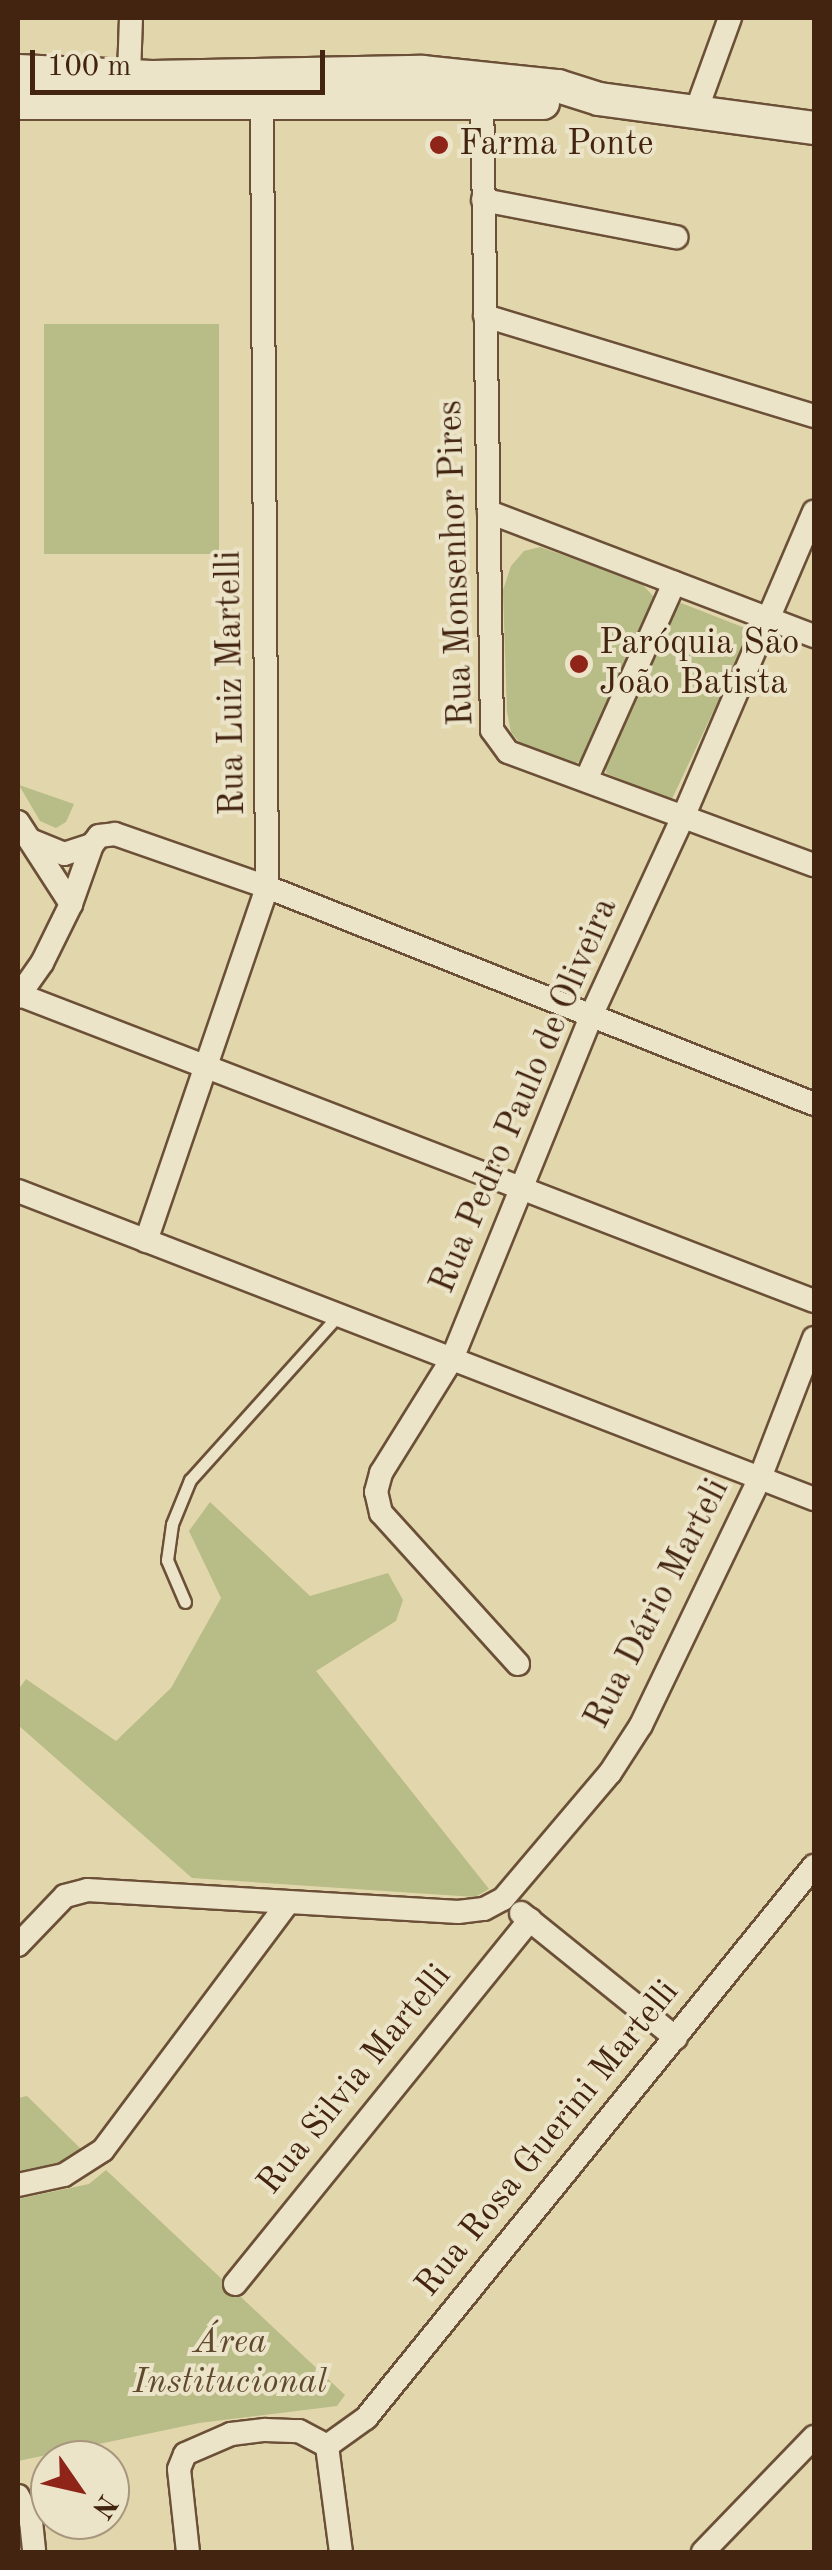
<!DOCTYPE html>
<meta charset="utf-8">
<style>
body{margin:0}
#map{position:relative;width:832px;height:2570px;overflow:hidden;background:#e2d6ac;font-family:"Old Standard TT",serif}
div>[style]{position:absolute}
.green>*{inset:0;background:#b8bc86;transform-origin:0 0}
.roads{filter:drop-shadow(2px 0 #6b5037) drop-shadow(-2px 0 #6b5037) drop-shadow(0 2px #6b5037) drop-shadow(0 -2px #6b5037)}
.lane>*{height:11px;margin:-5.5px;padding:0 5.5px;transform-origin:5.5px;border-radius:5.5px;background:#ece4c9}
.street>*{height:22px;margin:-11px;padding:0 11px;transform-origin:11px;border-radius:11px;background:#ece4c9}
.secondary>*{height:32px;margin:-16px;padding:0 16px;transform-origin:16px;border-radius:16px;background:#ece4c9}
.dots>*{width:28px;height:28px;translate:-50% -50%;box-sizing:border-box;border:5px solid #ece4c9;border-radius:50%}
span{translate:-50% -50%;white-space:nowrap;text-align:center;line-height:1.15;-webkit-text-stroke:8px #ece4c9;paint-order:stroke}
.poi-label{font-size:35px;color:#432410}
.left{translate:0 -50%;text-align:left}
.street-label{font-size:35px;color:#432410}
.park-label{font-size:35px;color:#604a2e;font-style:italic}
.frame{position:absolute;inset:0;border:20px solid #432410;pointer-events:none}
.north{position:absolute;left:30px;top:2440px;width:100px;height:100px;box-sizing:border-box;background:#ece4c9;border:2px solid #a8977f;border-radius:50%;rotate:124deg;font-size:28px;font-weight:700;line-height:40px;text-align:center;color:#432410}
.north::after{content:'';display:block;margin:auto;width:35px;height:45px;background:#8f2418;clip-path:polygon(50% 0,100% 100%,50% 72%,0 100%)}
.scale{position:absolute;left:30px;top:50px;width:295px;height:45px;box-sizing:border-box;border:5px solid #432410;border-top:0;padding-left:12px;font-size:30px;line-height:35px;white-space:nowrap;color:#432410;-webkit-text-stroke:8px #ece4c9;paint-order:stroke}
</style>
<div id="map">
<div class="green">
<div style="left:219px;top:324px;width:230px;height:175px;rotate:90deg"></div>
<div style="clip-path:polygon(540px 547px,640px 582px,655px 598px,585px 759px,569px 766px,523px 747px,511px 732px,507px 712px,503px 590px,511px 566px,524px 551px)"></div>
<div style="clip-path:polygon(681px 603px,745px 628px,748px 638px,671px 801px,606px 773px,605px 763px,672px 607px)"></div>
<div style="clip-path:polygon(19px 785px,74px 804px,66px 822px,56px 828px,40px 821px)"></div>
<div style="clip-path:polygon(210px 1502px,310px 1596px,388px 1573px,403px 1600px,396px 1621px,316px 1671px,489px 1889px,475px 1897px,192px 1878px,18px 1725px,18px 1690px,26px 1679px,116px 1741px,171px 1688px,221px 1598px,189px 1531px)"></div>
<div style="clip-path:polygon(27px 2096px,82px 2150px,59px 2164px,18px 2173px,18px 2098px)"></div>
<div style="clip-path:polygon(106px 2170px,345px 2395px,337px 2406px,199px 2423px,18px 2461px,18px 2199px,89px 2184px)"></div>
</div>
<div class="roads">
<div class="lane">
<div style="left:185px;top:1602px;width:46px;rotate:-113.2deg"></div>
<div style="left:167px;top:1560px;width:36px;rotate:-82deg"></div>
<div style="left:172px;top:1524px;width:48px;rotate:-67.8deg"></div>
<div style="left:190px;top:1480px;width:219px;rotate:-48deg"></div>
</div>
<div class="street">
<div style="left:129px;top:75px;width:57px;rotate:-88deg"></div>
<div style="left:482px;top:93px;width:637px;rotate:89.1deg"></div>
<div style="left:492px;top:730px;width:27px;rotate:54deg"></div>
<div style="left:508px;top:752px;width:326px;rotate:20.3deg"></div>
<div style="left:695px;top:114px;width:102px;rotate:-70deg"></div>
<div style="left:483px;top:200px;width:197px;rotate:10.9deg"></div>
<div style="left:485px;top:316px;width:344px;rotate:16.9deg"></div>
<div style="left:489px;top:512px;width:348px;rotate:20.9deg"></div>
<div style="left:586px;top:780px;width:216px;rotate:-65.9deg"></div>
<div style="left:18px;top:822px;width:98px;rotate:57.1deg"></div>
<div style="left:30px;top:840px;width:37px;rotate:22deg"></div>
<div style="left:64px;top:854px;width:29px;rotate:-18deg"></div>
<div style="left:20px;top:995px;width:851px;rotate:21.08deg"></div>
<div style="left:18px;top:997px;width:42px;rotate:-54.8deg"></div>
<div style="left:42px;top:963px;width:66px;rotate:-63.8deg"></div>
<div style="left:71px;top:904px;width:63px;rotate:-70.4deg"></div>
<div style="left:92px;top:845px;width:11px;rotate:-52deg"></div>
<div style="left:99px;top:836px;width:16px;rotate:-7deg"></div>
<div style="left:115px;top:834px;width:161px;rotate:19.2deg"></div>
<div style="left:267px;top:887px;width:588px;rotate:21.64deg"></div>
<div style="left:18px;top:1191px;width:854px;rotate:21.15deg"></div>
<div style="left:146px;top:1241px;width:374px;rotate:-71.1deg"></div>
<div style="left:267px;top:887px;width:783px;rotate:-90.37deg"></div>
<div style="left:518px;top:1664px;width:204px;rotate:-132.2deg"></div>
<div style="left:381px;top:1513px;width:22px;rotate:-103deg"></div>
<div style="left:376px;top:1492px;width:20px;rotate:-75deg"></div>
<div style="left:381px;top:1473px;width:134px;rotate:-58.1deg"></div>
<div style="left:452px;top:1359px;width:370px;rotate:-67.9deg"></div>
<div style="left:591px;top:1016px;width:221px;rotate:-65.2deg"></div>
<div style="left:684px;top:815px;width:330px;rotate:-66.8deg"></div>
<div style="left:521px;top:1913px;width:199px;rotate:38.9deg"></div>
<div style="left:18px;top:1945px;width:68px;rotate:-46.2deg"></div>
<div style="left:65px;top:1896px;width:23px;rotate:-15deg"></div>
<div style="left:87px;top:1890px;width:372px;rotate:3.4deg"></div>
<div style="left:458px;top:1912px;width:26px;rotate:-7deg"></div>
<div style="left:484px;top:1909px;width:21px;rotate:-28deg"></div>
<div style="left:503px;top:1899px;width:165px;rotate:-49.7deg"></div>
<div style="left:610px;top:1773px;width:57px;rotate:-57.1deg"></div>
<div style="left:641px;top:1725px;width:274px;rotate:-64.3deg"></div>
<div style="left:760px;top:1478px;width:150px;rotate:-68.9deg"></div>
<div style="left:18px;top:2185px;width:47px;rotate:-12.3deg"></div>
<div style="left:64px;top:2175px;width:46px;rotate:-32.7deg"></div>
<div style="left:103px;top:2150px;width:306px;rotate:-53.2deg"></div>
<div style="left:235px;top:2284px;width:469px;rotate:-51deg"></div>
<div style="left:327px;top:2446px;width:48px;rotate:-35.7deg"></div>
<div style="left:366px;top:2418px;width:711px;rotate:-50.94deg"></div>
<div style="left:18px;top:2496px;width:28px;rotate:63deg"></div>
<div style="left:31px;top:2521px;width:31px;rotate:84deg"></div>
<div style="left:188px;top:2552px;width:83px;rotate:-96.2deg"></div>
<div style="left:179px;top:2469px;width:16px;rotate:-68deg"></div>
<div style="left:185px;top:2454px;width:50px;rotate:-23.5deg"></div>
<div style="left:231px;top:2434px;width:34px;rotate:-7deg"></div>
<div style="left:265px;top:2430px;width:34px;rotate:2deg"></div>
<div style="left:299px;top:2431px;width:32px;rotate:28deg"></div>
<div style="left:327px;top:2446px;width:107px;rotate:82.5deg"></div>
<div style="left:703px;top:2552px;width:160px;rotate:-46deg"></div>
</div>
<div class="secondary">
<div style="left:18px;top:71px;width:134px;rotate:2.6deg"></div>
<div style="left:152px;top:77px;width:270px;rotate:-1.1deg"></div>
<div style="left:422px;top:72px;width:137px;rotate:5.9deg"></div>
<div style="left:558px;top:86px;width:43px;rotate:17.6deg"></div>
<div style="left:599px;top:99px;width:217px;rotate:7.7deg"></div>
<div style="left:18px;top:103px;width:525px"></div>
</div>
</div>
<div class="dots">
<div style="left:439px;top:145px;background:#8f2418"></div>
<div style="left:579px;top:664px;background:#8f2418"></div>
</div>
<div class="poi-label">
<span class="left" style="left:459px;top:145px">Farma Ponte</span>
<span class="left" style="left:599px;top:664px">Paróquia São<br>João Batista</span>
</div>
<div class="street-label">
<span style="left:457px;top:563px;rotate:-92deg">Rua Monsenhor Pires</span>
<span style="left:232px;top:683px;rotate:-91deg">Rua Luiz Martelli</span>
<span style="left:525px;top:1096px;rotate:-67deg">Rua Pedro Paulo de Oliveira</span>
<span style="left:658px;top:1604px;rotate:-63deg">Rua Dário Marteli</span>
<span style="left:355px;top:2080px;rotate:-51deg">Rua Silvia Martelli</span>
<span style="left:548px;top:2139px;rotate:-51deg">Rua Rosa Guerini Martelli</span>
</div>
<div class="park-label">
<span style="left:230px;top:2363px">Área<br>Institucional</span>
</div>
<div class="frame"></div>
<div class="north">N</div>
<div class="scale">100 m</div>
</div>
